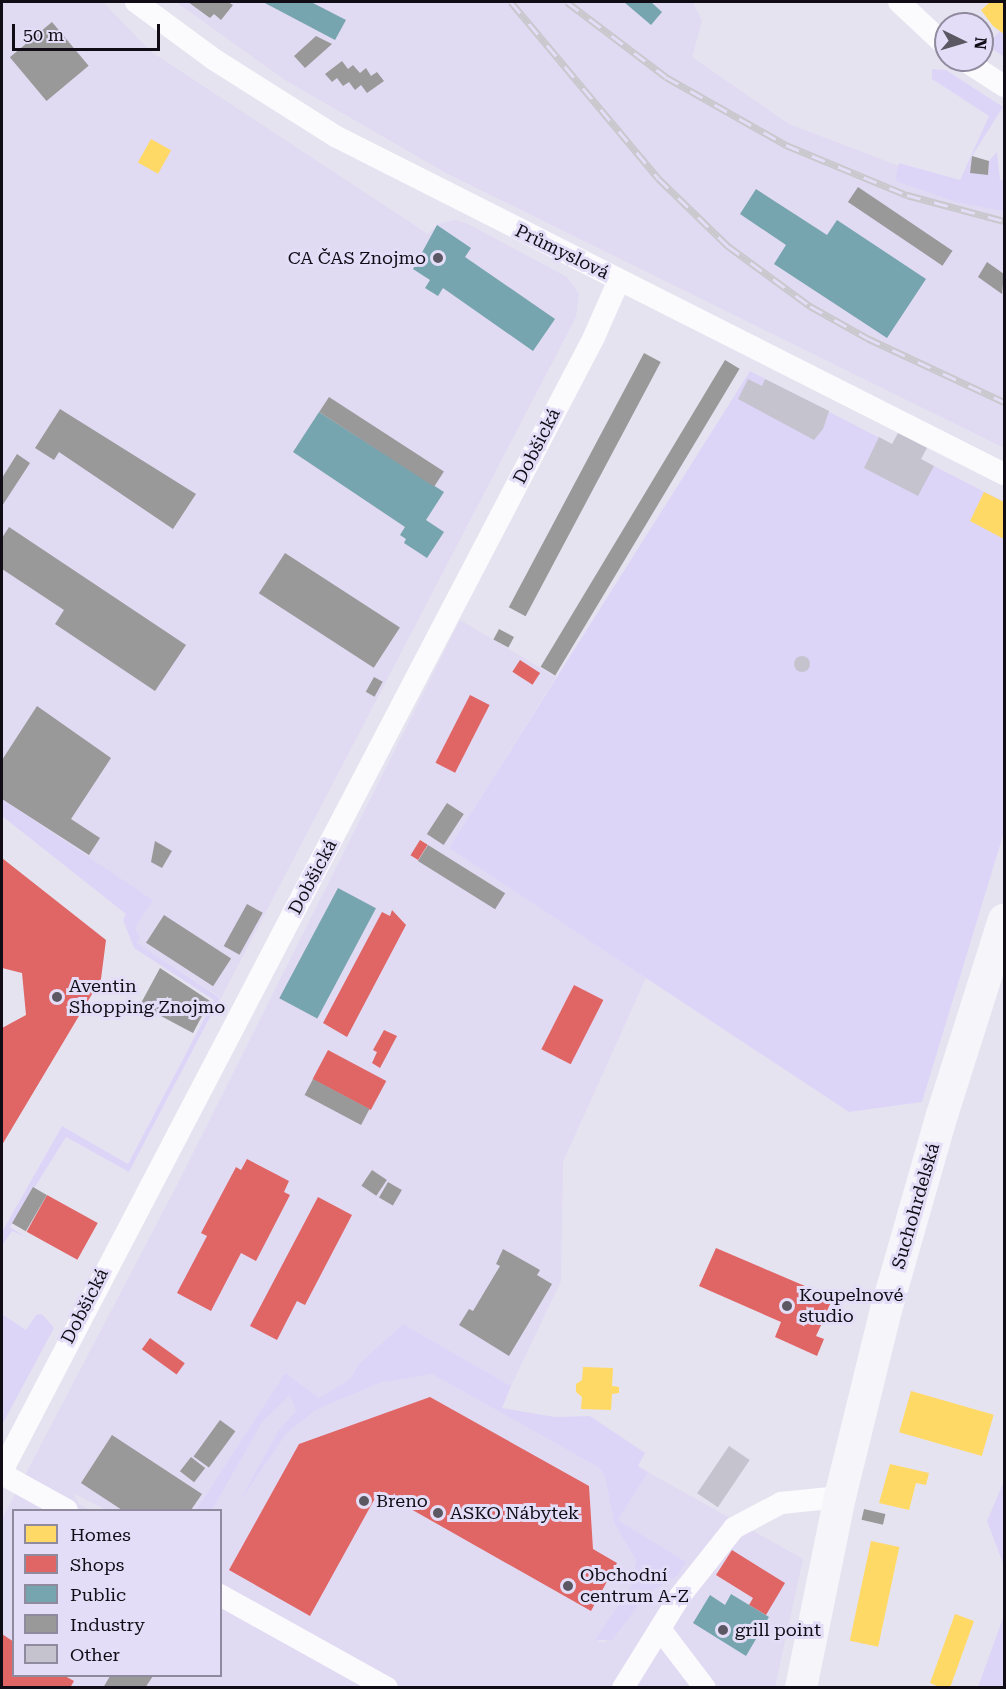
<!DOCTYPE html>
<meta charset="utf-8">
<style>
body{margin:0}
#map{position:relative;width:1006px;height:1689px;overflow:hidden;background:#e6e3f1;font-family:"Roboto Serif",serif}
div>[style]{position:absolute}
.built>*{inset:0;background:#e0daf2}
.green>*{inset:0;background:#ddd5f7}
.homes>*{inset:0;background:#ffd966;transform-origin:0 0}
.shops>*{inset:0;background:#e06666;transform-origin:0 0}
.public>*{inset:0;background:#76a5af;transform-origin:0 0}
.industry>*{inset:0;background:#999;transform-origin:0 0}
.building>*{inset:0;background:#c5c3cd;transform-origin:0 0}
.round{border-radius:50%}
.street>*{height:22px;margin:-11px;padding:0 11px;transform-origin:11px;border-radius:11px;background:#fbfbfd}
.secondary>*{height:32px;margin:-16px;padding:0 16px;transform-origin:16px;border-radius:16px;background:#f6f5fa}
.rail>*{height:7px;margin-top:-3.5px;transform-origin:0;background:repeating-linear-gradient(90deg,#e3ddf7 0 14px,#c9c8cc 0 28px);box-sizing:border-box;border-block:2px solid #c9c8cc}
.dots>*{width:16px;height:16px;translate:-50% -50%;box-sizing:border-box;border:3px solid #e3ddf7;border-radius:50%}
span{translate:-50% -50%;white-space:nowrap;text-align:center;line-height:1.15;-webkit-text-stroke:6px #e3ddf7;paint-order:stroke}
.street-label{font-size:18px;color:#100d16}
.poi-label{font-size:18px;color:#100d16}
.right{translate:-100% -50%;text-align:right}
.left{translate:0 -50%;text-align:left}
.frame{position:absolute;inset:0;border:3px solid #100d16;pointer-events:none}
.legend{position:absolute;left:12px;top:1509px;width:210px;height:168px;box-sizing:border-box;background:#e3ddf7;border:2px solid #8f8a9d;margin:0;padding:8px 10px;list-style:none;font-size:18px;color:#100d16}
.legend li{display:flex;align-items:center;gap:12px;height:30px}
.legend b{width:30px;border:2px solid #8f8a9d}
.north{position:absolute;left:934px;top:12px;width:60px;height:60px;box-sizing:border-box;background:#e3ddf7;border:2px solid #8f8a9d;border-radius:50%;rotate:95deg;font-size:16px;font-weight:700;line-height:24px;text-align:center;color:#100d16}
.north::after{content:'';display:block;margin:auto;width:21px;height:27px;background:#5b5863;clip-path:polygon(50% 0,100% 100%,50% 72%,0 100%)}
.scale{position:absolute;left:12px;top:24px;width:148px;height:27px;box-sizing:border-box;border:3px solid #100d16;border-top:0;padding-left:8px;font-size:18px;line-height:21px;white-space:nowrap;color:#100d16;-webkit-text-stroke:4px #e3ddf7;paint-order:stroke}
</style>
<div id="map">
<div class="built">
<div style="clip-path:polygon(2px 2px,103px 2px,150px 51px,428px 234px,438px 224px,454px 220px,466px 223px,567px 277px,579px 294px,576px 317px,219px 1002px,220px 997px,136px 943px,135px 928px,153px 900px,2px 799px)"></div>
<div style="clip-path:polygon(176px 2px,693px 2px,702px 21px,692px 57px,789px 124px,1004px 206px,1004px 448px,446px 173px,285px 80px)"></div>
<div style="clip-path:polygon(460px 620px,556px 677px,449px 848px,646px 978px,563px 1162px,561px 1281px,511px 1386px,403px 1324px,359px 1364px,350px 1379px,319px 1398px,285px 1373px,196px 1510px,106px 1510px,73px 1493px,79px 1504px,90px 1510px,14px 1510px,14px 1676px,220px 1676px,220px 1510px,212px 1510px,263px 1421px,290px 1394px,296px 1411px,278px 1431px,238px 1504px,287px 1433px,316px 1410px,379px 1383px,432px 1374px,598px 1467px,605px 1476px,614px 1523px,636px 1560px,631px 1586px,598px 1642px,606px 1642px,646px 1595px,677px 1576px,686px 1562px,618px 1520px,648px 1472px,803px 1559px,775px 1687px,2px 1688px,2px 1519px,177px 1185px)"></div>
</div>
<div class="green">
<div style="clip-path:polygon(1001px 30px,1004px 34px,1004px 57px,987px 45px)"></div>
<div style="clip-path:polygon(932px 69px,946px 70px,1003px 107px,972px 156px,970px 172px,988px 174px,989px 161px,997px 152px,1000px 180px,1004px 180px,1004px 211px,957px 202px,895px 181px,899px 163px,960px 180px,989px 116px,932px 79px)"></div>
<div style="clip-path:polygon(750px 371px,1004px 502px,1004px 832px,922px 1102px,849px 1112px,449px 848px)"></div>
<div style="clip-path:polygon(2px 799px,153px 900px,135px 928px,140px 938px,137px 943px,220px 998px,129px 1172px,66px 1137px,10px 1227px,26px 1237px,12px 1231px,2px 1246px,2px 1232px,62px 1126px,128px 1164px,214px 1000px,134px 948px,123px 920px,126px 914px,2px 816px)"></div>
<div style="clip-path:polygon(2px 1314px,26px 1330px,36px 1315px,42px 1314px,54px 1328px,2px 1425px)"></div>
<div style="clip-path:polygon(403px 1324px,511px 1386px,502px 1408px,555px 1417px,590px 1416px,645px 1453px,638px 1466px,648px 1472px,618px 1520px,686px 1562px,677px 1576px,646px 1595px,612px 1640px,595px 1640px,631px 1586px,636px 1560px,614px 1523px,605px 1476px,598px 1467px,432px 1374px,379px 1383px,316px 1410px,287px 1433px,238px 1504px,278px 1431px,296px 1411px,290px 1395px,263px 1421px,212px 1510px,196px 1510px,285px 1373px,319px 1398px,350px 1379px,359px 1364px)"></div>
<div style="clip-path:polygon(1004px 1481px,1004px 1566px,987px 1521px)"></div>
<div style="clip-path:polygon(1004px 1615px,1004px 1687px,978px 1687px)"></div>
</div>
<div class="homes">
<div style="clip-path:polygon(990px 2px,1004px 2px,1004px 34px,993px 26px,981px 10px)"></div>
<div style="left:151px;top:139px;width:23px;height:27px;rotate:29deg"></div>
<div style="clip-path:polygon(984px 492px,1004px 502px,1004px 539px,970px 521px)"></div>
<div style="clip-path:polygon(583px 1367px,613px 1368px,612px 1386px,619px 1387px,619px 1393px,612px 1394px,611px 1410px,581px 1409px,582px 1397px,576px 1392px,576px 1384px,582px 1380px)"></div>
<div style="left:911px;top:1391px;width:86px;height:43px;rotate:16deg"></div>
<div style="clip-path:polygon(890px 1464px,929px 1473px,926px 1485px,916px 1483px,909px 1510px,879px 1503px)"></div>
<div style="left:871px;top:1541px;width:29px;height:102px;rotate:12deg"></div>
<div style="clip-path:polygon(955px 1614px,974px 1621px,950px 1688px,942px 1688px,930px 1683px)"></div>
</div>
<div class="shops">
<div style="left:520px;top:660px;width:24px;height:14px;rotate:33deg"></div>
<div style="left:470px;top:695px;width:22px;height:76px;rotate:27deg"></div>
<div style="left:420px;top:840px;width:9px;height:18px;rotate:32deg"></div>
<div style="clip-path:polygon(2px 858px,106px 940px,101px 979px,2px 1145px,2px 1028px,26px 1015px,22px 973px,2px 968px)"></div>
<div style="clip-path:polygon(392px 910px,406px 925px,347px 1037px,323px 1023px,382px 912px,390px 916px)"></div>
<div style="left:574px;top:985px;width:33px;height:72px;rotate:27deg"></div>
<div style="clip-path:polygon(384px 1030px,397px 1036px,380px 1068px,372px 1063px,377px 1052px,373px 1050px)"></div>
<div style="left:328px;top:1050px;width:66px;height:33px;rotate:28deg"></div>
<div style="clip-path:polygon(247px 1159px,289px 1181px,284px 1192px,290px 1195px,256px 1261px,241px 1253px,211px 1311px,177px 1293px,207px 1236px,201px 1233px,236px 1167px,241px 1170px)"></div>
<div style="left:47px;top:1195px;width:58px;height:42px;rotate:29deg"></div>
<div style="clip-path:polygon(318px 1197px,352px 1215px,305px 1305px,297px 1301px,277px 1340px,250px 1326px)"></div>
<div style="clip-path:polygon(716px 1248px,833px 1298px,826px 1313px,832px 1316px,830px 1320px,829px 1324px,823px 1321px,816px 1336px,824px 1339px,817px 1356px,775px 1337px,781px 1322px,699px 1286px)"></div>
<div style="left:150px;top:1338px;width:43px;height:14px;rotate:36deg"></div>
<div style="clip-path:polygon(430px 1397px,589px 1486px,593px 1549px,617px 1563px,591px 1611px,379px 1491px,310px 1616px,229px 1570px,299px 1444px)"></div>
<div style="clip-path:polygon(732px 1550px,785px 1583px,766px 1615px,749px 1605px,753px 1598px,716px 1575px)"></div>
<div style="clip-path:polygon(2px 1634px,14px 1642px,14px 1676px,65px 1676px,74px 1681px,70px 1688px,2px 1688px)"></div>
</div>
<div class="public">
<div style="clip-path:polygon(263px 2px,311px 2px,346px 20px,335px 40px)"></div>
<div style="clip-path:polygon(624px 2px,651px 2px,662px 12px,651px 25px)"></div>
<div style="clip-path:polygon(756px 189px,827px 235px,837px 220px,926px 279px,887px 338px,774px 264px,786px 245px,740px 214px)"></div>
<div style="clip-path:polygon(437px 225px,471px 248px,465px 257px,555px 319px,533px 351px,443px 288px,438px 296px,425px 288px,430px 280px,413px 269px)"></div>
<div style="clip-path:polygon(319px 412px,444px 492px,426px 520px,444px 532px,427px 558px,404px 543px,406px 539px,400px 535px,405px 527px,293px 452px)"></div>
<div style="left:338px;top:888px;width:43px;height:125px;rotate:28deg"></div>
<div style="clip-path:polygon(731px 1594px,769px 1617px,746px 1656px,693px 1623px,710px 1595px,725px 1605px)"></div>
</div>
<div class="industry">
<div style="clip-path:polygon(188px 2px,228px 2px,233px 5px,221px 20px,214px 14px,210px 18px)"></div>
<div style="left:52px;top:22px;width:57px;height:55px;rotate:50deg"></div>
<div style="clip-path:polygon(316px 36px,332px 44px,305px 68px,294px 56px)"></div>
<div style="clip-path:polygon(342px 61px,348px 69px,353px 65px,360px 73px,366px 68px,371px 76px,377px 72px,384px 81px,367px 93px,361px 85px,355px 90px,349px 82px,343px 86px,337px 78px,332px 82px,325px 74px)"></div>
<div style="clip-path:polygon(972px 156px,989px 161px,988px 175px,970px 173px)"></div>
<div style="left:858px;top:187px;width:114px;height:18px;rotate:34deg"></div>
<div style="clip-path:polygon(987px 262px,1004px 274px,1002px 294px,978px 277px)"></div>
<div style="left:644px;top:353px;width:19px;height:288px;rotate:28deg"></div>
<div style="left:725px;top:360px;width:17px;height:358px;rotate:31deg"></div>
<div style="left:329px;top:397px;width:137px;height:18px;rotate:33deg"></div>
<div style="clip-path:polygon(60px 409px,196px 494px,173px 529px,59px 452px,54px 460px,35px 448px)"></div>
<div style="clip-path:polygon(17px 454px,30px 463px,2px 506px,2px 478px)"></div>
<div style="clip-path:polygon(9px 527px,186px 645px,155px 691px,55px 624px,64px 610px,2px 569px,2px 538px)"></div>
<div style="left:285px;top:553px;width:137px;height:48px;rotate:33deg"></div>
<div style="left:499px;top:629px;width:17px;height:12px;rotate:28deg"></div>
<div style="left:374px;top:677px;width:10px;height:17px;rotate:29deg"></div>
<div style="clip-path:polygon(37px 706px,111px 758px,71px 819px,100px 838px,89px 855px,2px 799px,2px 760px)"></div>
<div style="left:447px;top:803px;width:20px;height:37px;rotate:33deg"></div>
<div style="clip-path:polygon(155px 841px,172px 851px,162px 868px,151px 862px)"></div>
<div style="left:428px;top:845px;width:91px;height:19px;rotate:32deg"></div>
<div style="left:247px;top:904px;width:18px;height:48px;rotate:29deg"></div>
<div style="left:164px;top:915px;width:80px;height:33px;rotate:33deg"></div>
<div style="clip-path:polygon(160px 968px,210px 1001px,193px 1033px,140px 1005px)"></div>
<div style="left:313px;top:1079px;width:64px;height:18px;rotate:28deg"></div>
<div style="left:372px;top:1170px;width:18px;height:19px;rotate:34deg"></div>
<div style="left:388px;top:1182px;width:16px;height:18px;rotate:30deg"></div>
<div style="left:33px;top:1187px;width:16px;height:42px;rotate:30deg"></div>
<div style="clip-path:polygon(503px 1249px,540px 1270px,537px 1275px,552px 1284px,509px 1356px,459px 1325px,469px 1309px,473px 1311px,500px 1266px,496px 1264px)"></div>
<div style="left:220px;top:1420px;width:19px;height:45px;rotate:36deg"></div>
<div style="clip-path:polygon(112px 1435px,202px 1494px,191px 1510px,122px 1510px,81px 1483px)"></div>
<div style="left:191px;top:1457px;width:18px;height:18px;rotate:38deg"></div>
<div style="left:864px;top:1509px;width:22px;height:11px;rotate:13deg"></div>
<div style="clip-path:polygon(110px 1676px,153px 1676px,145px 1688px,103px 1688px)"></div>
</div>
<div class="building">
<div style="clip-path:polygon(748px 379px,762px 386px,765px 379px,829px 411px,823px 429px,814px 440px,738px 399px)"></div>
<div style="clip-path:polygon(898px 433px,927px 448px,921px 459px,934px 466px,918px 496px,864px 468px,879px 437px,892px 444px)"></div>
<div class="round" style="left:794px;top:656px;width:16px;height:16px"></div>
<div style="left:729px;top:1446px;width:25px;height:57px;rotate:34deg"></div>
</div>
<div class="street">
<div style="left:136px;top:2px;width:98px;rotate:36.3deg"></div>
<div style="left:215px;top:60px;width:144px;rotate:32.3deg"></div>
<div style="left:337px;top:137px;width:747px;rotate:26.81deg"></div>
<div style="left:899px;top:2px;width:64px;rotate:43.1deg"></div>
<div style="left:964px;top:60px;width:48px;rotate:33deg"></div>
<div style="left:2px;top:1471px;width:1279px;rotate:-62.43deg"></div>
<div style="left:594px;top:337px;width:62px;rotate:-66.3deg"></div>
<div style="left:2px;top:1474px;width:74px;rotate:29deg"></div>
<div style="left:220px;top:1595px;width:191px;rotate:29.1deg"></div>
<div style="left:660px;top:1629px;width:74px;rotate:52.7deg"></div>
<div style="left:623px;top:1688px;width:108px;rotate:-58.2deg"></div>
<div style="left:680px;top:1596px;width:87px;rotate:-51.5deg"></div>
<div style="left:734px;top:1528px;width:53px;rotate:-28deg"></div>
<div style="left:781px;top:1503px;width:59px;rotate:-5.8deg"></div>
</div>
<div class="secondary">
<div style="left:801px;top:1688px;width:195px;rotate:-78.5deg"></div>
<div style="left:840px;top:1497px;width:193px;rotate:-76.2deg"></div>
<div style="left:886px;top:1310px;width:203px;rotate:-74deg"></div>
<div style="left:942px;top:1115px;width:205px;rotate:-72.4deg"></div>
</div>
<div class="rail">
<div style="left:511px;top:2px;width:229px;rotate:50.1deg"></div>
<div style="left:658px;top:178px;width:98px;rotate:44.2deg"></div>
<div style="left:728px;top:246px;width:102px;rotate:36.2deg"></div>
<div style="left:810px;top:306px;width:65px;rotate:29.3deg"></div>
<div style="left:867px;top:338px;width:151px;rotate:25deg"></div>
<div style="left:567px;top:2px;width:124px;rotate:37.1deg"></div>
<div style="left:666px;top:77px;width:138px;rotate:29.5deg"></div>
<div style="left:786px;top:145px;width:131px;rotate:22.5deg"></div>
<div style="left:907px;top:195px;width:100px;rotate:15deg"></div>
</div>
<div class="dots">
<div style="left:438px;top:258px;background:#5b5863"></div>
<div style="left:57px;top:997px;background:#5b5863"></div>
<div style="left:787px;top:1306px;background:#5b5863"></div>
<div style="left:364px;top:1501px;background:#5b5863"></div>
<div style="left:438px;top:1513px;background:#5b5863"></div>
<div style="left:568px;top:1586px;background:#5b5863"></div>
<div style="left:723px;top:1630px;background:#5b5863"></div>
</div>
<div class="street-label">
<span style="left:562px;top:252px;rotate:26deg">Průmyslová</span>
<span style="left:537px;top:446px;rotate:-63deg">Dobšická</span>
<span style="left:313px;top:877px;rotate:-62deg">Dobšická</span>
<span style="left:916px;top:1206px;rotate:-74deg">Suchohrdelská</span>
<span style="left:85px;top:1306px;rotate:-63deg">Dobšická</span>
</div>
<div class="poi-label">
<span class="right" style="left:426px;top:258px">CA ČAS Znojmo</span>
<span class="left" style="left:69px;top:997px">Aventin<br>Shopping Znojmo</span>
<span class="left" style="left:799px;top:1306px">Koupelnové<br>studio</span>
<span class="left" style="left:376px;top:1501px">Breno</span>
<span class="left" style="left:450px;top:1513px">ASKO Nábytek</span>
<span class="left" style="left:580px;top:1586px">Obchodní<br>centrum A-Z</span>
<span class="left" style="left:735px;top:1630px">grill point</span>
</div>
<div class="frame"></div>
<ul class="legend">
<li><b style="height:16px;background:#ffd966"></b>Homes</li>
<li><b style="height:16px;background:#e06666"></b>Shops</li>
<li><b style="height:16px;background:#76a5af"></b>Public</li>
<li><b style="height:16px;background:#999"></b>Industry</li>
<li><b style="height:16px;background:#c5c3cd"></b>Other</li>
</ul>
<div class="north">N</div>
<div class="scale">50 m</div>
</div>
